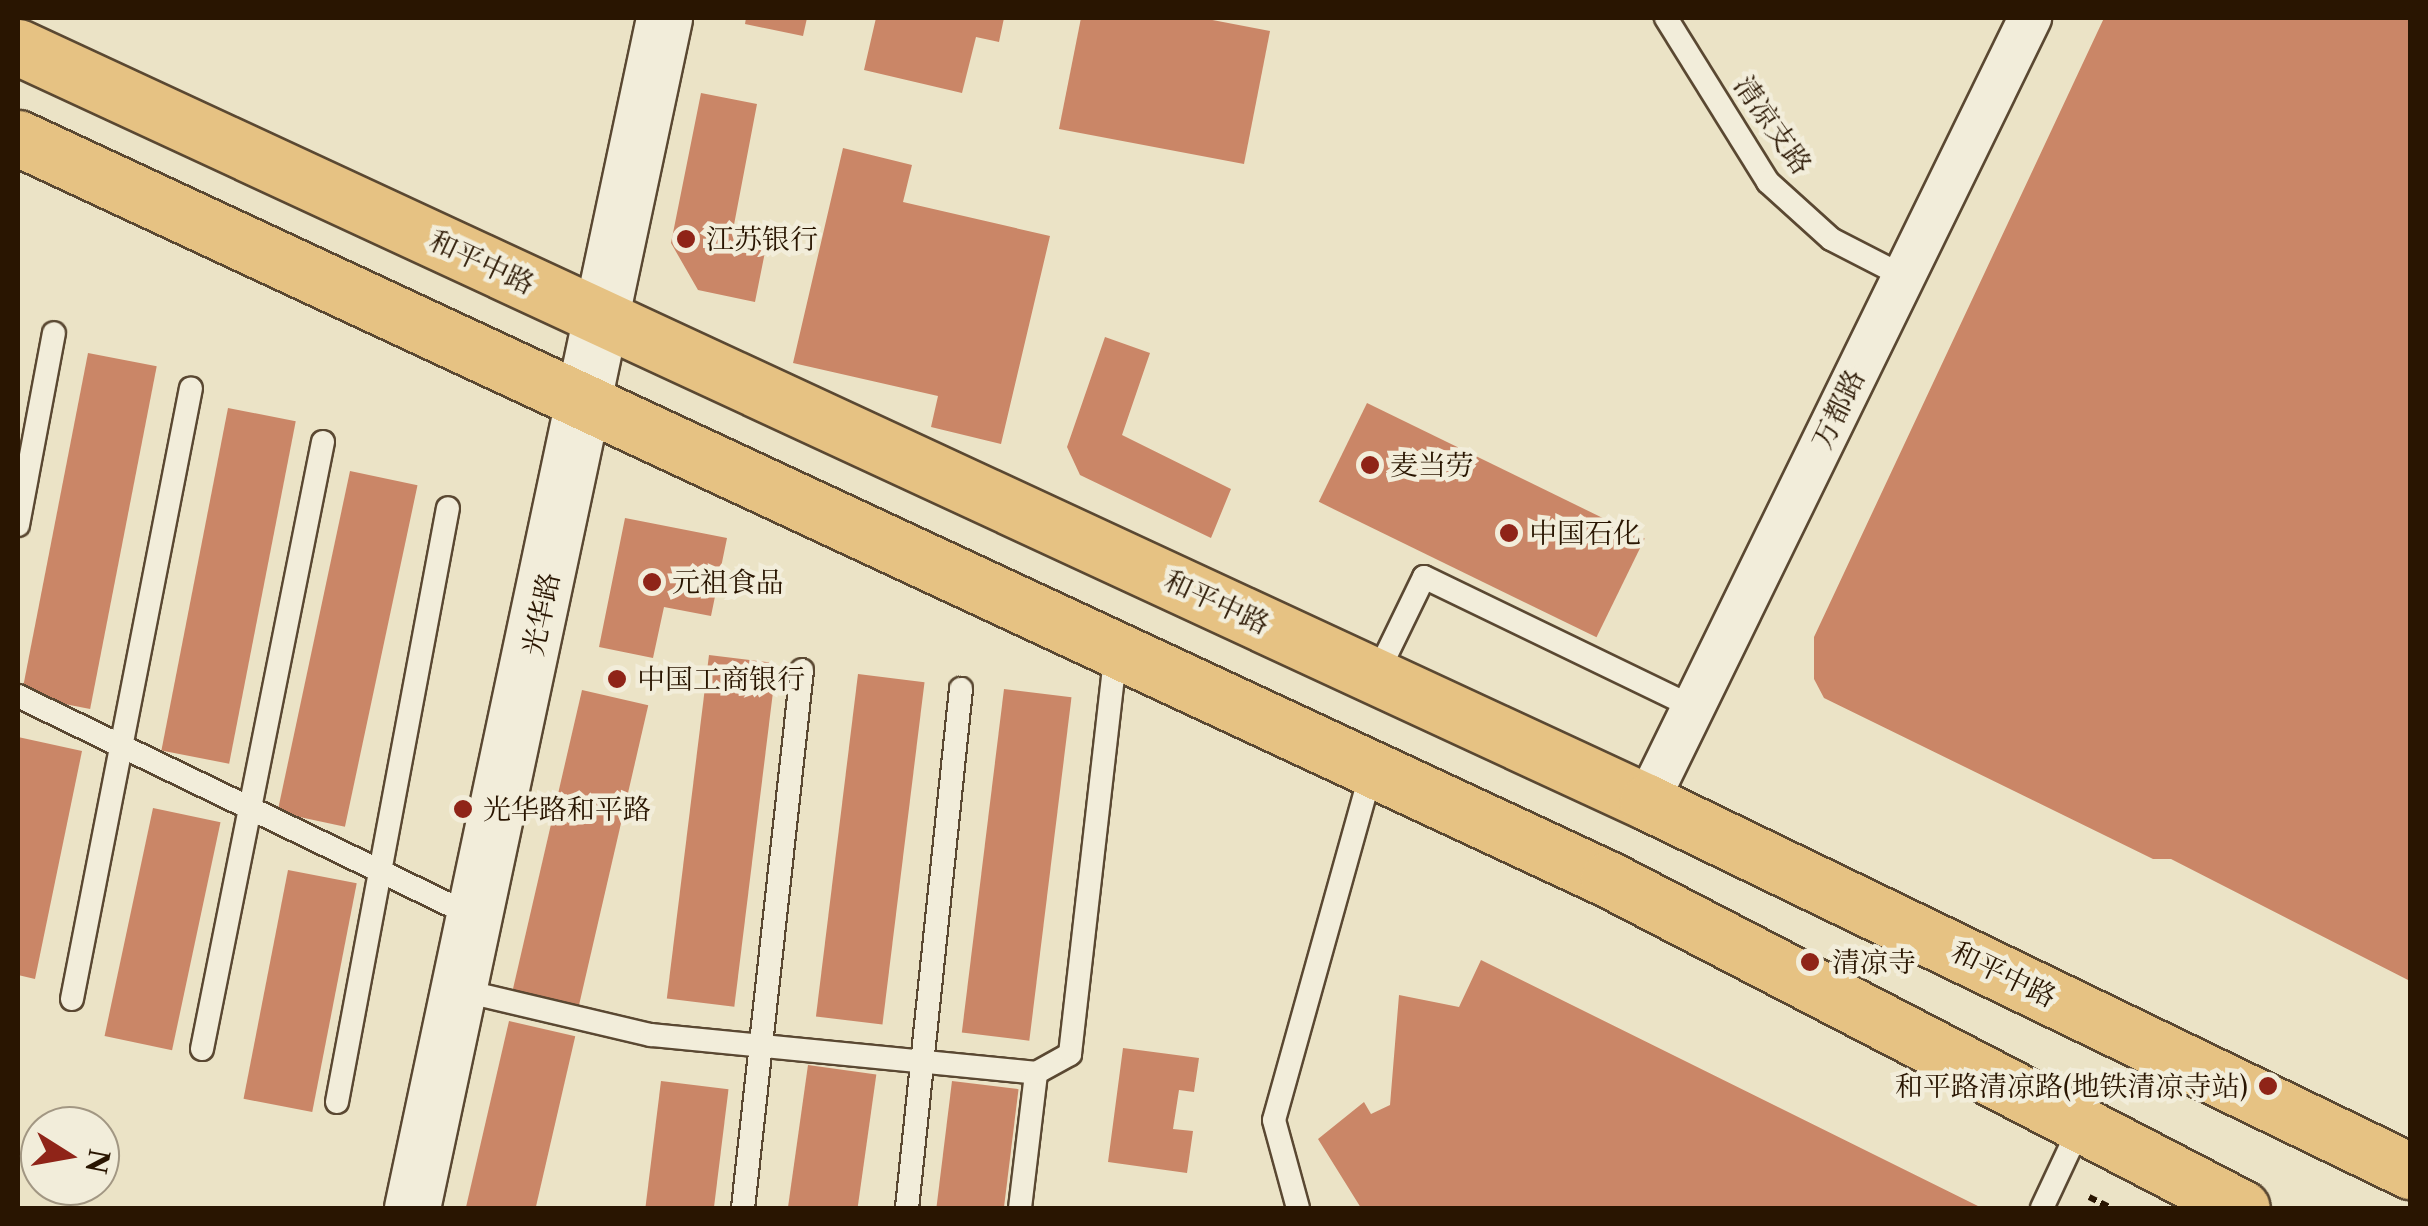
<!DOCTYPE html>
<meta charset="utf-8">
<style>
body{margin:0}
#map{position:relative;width:2428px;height:1226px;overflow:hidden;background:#ebe3c6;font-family:"Libre Caslon Text","Noto Serif SC",serif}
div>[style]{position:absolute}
.building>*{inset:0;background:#ca8667;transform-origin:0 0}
.path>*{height:6px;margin-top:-3px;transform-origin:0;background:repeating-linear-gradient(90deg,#291501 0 8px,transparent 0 13px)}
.roads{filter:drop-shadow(2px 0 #5a4832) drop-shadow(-2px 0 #5a4832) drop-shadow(0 2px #5a4832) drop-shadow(0 -2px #5a4832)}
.lane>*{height:22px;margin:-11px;padding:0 11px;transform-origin:11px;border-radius:11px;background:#f2edda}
.street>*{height:42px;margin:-21px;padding:0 21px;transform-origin:21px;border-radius:21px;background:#f2edda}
.secondary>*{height:55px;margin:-27.5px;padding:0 27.5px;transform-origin:27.5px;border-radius:27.5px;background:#f2edda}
.primary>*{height:55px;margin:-27.5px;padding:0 27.5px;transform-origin:27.5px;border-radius:27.5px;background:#e6c283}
.dots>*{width:28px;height:28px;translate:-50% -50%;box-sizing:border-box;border:5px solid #f2edda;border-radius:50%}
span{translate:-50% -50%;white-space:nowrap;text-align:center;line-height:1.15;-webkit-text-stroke:9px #f2edda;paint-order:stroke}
.street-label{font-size:28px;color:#291501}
.poi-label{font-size:28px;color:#291501}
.left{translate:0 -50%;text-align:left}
.right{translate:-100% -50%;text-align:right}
.frame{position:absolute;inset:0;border:20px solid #291501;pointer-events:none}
.north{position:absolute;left:20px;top:1106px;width:100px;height:100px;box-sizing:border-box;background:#f2edda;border:2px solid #a29783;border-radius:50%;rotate:101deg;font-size:28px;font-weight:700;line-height:40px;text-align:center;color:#291501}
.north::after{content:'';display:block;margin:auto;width:35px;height:45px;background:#8f2418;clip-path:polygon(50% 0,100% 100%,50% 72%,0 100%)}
</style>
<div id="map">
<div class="building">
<div style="clip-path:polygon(746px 18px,807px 18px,803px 36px,745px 24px)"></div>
<div style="clip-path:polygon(876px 18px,1004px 18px,999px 42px,976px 37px,962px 93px,864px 70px)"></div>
<div style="clip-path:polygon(1081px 18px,1202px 18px,1270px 31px,1244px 164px,1059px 129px)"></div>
<div style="clip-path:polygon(2104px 18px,2410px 18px,2410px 981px,2171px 859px,2153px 859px,1824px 698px,1814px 679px,1814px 637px)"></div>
<div style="clip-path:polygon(701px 93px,757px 104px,733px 230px,768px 237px,755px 302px,698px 290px,671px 243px)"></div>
<div style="clip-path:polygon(843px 148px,912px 165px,903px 202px,1050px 236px,1001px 444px,931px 427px,938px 396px,793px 363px)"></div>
<div style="clip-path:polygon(1105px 337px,1150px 353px,1122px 435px,1231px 489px,1211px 538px,1080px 475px,1067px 447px)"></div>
<div style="left:88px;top:353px;width:70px;height:349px;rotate:11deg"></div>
<div style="left:1367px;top:403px;width:309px;height:110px;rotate:26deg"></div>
<div style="left:228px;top:408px;width:69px;height:349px;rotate:11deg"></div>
<div style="left:350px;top:471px;width:69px;height:349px;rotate:12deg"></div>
<div style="clip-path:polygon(625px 518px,727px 538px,711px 616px,664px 607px,653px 658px,599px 647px)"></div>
<div style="left:709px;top:655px;width:68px;height:346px;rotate:7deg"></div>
<div style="left:858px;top:674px;width:67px;height:345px;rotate:7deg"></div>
<div style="left:1004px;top:689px;width:68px;height:346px;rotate:7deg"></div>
<div style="left:582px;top:690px;width:68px;height:311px;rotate:13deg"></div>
<div style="clip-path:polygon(18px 737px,82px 751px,35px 979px,18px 975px)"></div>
<div style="left:153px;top:808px;width:69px;height:233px;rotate:12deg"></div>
<div style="left:288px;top:870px;width:70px;height:233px;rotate:11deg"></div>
<div style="clip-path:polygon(1481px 960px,1982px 1208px,1361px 1208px,1318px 1139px,1364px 1102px,1371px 1114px,1390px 1105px,1399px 995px,1459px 1007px)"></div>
<div style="left:509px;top:1021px;width:68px;height:192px;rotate:13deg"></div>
<div style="clip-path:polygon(1123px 1048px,1199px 1058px,1194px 1092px,1179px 1090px,1173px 1129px,1193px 1131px,1187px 1173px,1108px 1162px)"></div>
<div style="left:808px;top:1065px;width:69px;height:144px;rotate:8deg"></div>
<div style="left:661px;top:1081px;width:68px;height:128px;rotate:7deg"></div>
<div style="left:952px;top:1081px;width:67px;height:128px;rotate:7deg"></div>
</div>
<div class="path">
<div style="left:2089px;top:1197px;width:25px;rotate:26deg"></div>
</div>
<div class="roads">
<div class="lane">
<div style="left:1666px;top:18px;width:193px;rotate:58.1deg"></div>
<div style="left:1768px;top:182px;width:85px;rotate:42.1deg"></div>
<div style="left:1831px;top:239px;width:81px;rotate:27.2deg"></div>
<div style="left:18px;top:525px;width:195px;rotate:-79.4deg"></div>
<div style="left:1376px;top:676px;width:110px;rotate:-64.1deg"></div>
<div style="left:1424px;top:577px;width:299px;rotate:25.8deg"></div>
<div style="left:18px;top:696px;width:508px;rotate:25.81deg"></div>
<div style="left:460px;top:990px;width:196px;rotate:13.3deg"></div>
<div style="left:651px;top:1035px;width:387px;rotate:5.6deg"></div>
<div style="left:72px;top:999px;width:622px;rotate:-78.98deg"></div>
<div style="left:202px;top:1049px;width:619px;rotate:-78.73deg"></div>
<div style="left:337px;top:1102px;width:604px;rotate:-79.42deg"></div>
<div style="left:743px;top:1208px;width:541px;rotate:-83.74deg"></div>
<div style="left:907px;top:1208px;width:522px;rotate:-84.06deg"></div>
<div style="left:1020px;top:1208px;width:136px;rotate:-83.2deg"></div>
<div style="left:1036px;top:1073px;width:39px;rotate:-29deg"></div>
<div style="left:1070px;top:1054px;width:406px;rotate:-83.5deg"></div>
<div style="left:1298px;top:1208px;width:91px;rotate:-105.3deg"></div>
<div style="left:1274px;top:1120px;width:364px;rotate:-74.4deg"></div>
<div style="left:2042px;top:1208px;width:89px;rotate:-64.9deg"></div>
</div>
<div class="street">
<div style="left:1647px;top:802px;width:873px;rotate:-63.96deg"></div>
</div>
<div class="secondary">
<div style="left:412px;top:1208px;width:1216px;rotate:-78.04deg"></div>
</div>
<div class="primary">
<div style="left:18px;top:47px;width:1795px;rotate:24.87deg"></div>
<div style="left:1647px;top:802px;width:848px;rotate:25.81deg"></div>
<div style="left:18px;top:138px;width:1754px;rotate:24.99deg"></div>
<div style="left:1608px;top:879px;width:714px;rotate:27.43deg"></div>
</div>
</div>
<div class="dots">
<div style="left:686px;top:239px;background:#8f2418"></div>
<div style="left:1370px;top:465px;background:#8f2418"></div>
<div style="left:1509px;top:533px;background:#8f2418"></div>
<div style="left:652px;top:582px;background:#8f2418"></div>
<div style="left:617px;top:679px;background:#8f2418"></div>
<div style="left:463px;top:809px;background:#8f2418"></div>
<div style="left:1810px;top:962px;background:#8f2418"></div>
<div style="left:2268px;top:1086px;background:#8f2418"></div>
</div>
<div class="street-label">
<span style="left:1773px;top:125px;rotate:55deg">清凉支路</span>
<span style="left:482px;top:262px;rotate:25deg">和平中路</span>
<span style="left:1838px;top:409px;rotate:-64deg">万都路</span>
<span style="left:1217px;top:602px;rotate:25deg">和平中路</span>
<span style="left:541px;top:614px;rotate:-78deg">光华路</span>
<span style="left:2004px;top:974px;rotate:26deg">和平中路</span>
</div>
<div class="poi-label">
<span class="left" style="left:706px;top:239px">江苏银行</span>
<span class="left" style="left:1390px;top:465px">麦当劳</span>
<span class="left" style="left:1529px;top:533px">中国石化</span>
<span class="left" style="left:672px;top:582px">元祖食品</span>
<span class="left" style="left:637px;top:679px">中国工商银行</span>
<span class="left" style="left:483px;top:809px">光华路和平路</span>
<span class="left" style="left:1832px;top:962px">清凉寺</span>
<span class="right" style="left:2248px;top:1086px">和平路清凉路(地铁清凉寺站)</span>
</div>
<div class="frame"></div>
<div class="north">N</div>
</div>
